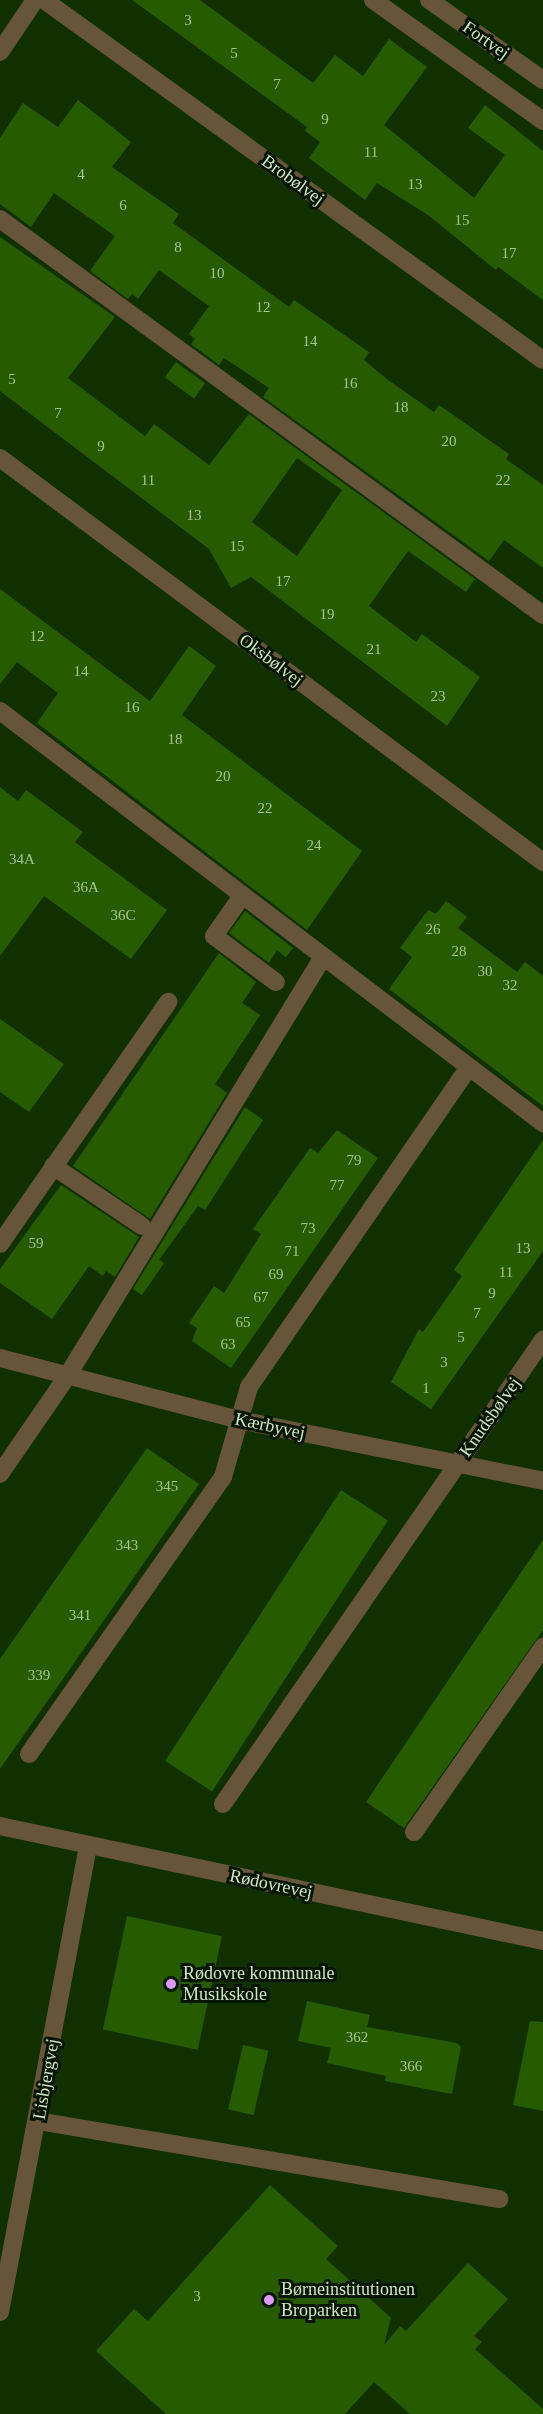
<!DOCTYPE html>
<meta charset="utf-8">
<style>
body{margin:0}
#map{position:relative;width:543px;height:2414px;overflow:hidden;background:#113000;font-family:Georgia,serif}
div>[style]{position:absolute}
.building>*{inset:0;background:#275b00;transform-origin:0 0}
.minor>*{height:18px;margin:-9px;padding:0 9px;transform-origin:9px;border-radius:9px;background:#67553a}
.dots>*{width:16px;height:16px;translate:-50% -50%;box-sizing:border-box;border:3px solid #051500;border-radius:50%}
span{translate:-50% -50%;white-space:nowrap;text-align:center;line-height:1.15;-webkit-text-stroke:6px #051500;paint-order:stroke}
.number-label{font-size:15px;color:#a5c494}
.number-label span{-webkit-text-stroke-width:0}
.street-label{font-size:18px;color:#cfe7c5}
.poi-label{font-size:18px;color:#cfe7c5}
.left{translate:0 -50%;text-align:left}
</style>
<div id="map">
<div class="building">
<div style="clip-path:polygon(132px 0,200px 0,313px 83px,335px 55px,363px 76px,389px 39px,427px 67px,384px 125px,474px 198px,505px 155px,468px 128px,485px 105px,543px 151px,543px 300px,498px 267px,496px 270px,428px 215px,377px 183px,365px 200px,309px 158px,320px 142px,305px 131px,307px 127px)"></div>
<div style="clip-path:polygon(78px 100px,131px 142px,112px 167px,179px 214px,173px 223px,289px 307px,294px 300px,369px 352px,364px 360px,388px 380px,434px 412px,439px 405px,509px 454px,506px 459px,543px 485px,543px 568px,504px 540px,489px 561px,263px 397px,269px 388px,224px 358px,219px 365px,191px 344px,195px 339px,189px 334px,209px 306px,159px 270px,138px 299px,132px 294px,128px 299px,90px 271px,115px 236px,54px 193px,31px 227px,0 204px,0 138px,23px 103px,58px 127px)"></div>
<div style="clip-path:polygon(evenodd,0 237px,115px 317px,68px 378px,145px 436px,154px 424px,209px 465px,249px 414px,475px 579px,466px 592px,408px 551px,369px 606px,416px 642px,422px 634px,480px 677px,447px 726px,251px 577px,231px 588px,209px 549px,0 391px,0 237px,297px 458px,342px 490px,297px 556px,252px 522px,297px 458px)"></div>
<div style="left:176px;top:362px;width:36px;height:19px;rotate:36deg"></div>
<div style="clip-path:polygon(0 589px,150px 701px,189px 646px,216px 666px,182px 715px,362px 851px,307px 930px,37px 723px,58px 693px,17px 662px,0 684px)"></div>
<div style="clip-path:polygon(0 787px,18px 801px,26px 790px,83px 832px,75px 842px,167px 910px,131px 959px,44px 896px,0 956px)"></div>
<div style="clip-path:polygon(446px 901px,467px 917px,458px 928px,517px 972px,525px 962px,543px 976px,543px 1106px,389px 989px,412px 957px,400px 948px,428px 910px,436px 914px)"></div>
<div style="clip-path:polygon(245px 911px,293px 948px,286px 957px,277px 950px,269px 963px,229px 933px)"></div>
<div style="clip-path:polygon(219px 953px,256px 982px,242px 1003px,260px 1015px,215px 1084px,227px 1093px,150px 1219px,73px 1166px)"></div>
<div style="clip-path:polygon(0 1019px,64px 1064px,29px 1112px,0 1092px)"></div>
<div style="clip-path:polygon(245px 1107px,263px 1120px,205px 1210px,198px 1206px,159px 1260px,164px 1263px,142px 1295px,133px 1289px)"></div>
<div style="clip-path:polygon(337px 1130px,378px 1158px,231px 1368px,192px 1341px,197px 1328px,189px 1323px,214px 1286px,224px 1293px,261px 1234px,253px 1229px,310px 1148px,318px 1153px)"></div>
<div style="clip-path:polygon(543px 1140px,543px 1251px,431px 1409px,391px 1382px,419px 1329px,423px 1332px,462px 1276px,454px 1270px)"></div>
<div style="clip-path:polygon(61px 1185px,139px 1237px,115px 1277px,106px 1271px,103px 1276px,89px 1266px,52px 1319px,0 1283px,0 1269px)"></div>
<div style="clip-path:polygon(147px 1448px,199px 1484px,0 1769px,0 1659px)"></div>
<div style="left:341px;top:1490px;width:56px;height:323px;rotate:33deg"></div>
<div style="clip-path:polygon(543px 1540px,543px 1630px,404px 1828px,366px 1802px)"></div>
<div style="left:127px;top:1916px;width:97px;height:116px;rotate:12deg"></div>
<div style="clip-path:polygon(307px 2001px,370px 2015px,367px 2027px,457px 2043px,461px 2047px,452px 2094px,385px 2081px,386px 2076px,327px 2063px,331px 2048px,298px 2041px)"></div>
<div style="clip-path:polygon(530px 2021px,543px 2022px,543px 2111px,513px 2105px)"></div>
<div style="left:243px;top:2045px;width:26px;height:66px;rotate:13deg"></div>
<div style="clip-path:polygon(270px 2185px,338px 2246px,326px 2259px,391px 2318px,384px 2345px,400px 2326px,406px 2331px,468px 2263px,508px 2299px,474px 2336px,482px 2342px,475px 2349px,543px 2409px,543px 2414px,410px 2414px,374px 2382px,345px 2414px,166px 2414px,96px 2351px,134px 2309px,148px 2321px)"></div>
</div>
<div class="minor">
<div style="left:44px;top:0;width:615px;rotate:35.81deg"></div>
<div style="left:373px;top:0;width:209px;rotate:35.4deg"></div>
<div style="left:429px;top:0;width:139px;rotate:35.1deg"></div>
<div style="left:0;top:52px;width:63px;rotate:-56.1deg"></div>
<div style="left:0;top:219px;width:672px;rotate:36.1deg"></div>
<div style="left:0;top:458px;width:677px;rotate:36.65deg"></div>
<div style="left:0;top:711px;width:682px;rotate:37.19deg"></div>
<div style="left:242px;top:896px;width:49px;rotate:125deg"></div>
<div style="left:214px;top:936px;width:77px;rotate:36.6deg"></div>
<div style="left:53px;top:1166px;width:107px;rotate:34deg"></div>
<div style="left:0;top:1244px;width:295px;rotate:-55.2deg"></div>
<div style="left:0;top:1358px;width:247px;rotate:14.5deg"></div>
<div style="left:239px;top:1420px;width:310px;rotate:11.3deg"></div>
<div style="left:0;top:1474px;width:116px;rotate:-55.5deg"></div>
<div style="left:66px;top:1378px;width:493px;rotate:-58.6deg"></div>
<div style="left:29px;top:1754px;width:338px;rotate:-55deg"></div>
<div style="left:223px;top:1477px;width:94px;rotate:-73.9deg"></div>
<div style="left:249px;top:1387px;width:387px;rotate:-55.5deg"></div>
<div style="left:223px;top:1804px;width:564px;rotate:-55.41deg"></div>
<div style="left:0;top:1826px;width:555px;rotate:11.96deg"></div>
<div style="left:414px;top:1832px;width:226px;rotate:-55.1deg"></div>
<div style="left:38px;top:2121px;width:468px;rotate:9.6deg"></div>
<div style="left:0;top:2312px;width:475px;rotate:-79.3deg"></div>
</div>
<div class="dots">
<div style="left:171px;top:1984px;background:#dc99f5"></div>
<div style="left:269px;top:2300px;background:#dc99f5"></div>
</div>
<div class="number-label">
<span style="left:188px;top:21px">3</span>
<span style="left:234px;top:54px">5</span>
<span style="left:277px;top:85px">7</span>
<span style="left:325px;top:120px">9</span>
<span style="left:371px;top:153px">11</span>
<span style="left:81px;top:175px">4</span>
<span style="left:415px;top:185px">13</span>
<span style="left:123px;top:206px">6</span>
<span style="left:462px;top:221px">15</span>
<span style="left:178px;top:248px">8</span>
<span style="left:509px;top:254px">17</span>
<span style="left:217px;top:274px">10</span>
<span style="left:263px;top:308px">12</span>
<span style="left:310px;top:342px">14</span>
<span style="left:12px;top:380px">5</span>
<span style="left:350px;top:384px">16</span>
<span style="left:401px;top:408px">18</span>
<span style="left:58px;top:414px">7</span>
<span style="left:449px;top:442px">20</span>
<span style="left:101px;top:447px">9</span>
<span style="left:148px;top:481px">11</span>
<span style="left:503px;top:481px">22</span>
<span style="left:194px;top:516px">13</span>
<span style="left:237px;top:547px">15</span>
<span style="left:283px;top:582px">17</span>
<span style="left:327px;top:615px">19</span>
<span style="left:37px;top:637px">12</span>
<span style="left:374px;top:650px">21</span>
<span style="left:81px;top:672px">14</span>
<span style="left:438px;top:697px">23</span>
<span style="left:132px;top:708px">16</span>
<span style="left:175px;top:740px">18</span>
<span style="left:223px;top:777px">20</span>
<span style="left:265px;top:809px">22</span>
<span style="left:314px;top:846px">24</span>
<span style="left:22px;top:860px">34A</span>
<span style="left:86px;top:888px">36A</span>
<span style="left:123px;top:916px">36C</span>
<span style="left:433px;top:930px">26</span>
<span style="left:459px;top:952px">28</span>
<span style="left:485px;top:972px">30</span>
<span style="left:510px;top:986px">32</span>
<span style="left:354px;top:1161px">79</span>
<span style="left:337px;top:1186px">77</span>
<span style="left:308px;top:1229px">73</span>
<span style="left:36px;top:1244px">59</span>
<span style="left:523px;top:1249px">13</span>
<span style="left:292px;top:1252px">71</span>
<span style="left:506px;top:1273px">11</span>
<span style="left:276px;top:1275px">69</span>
<span style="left:492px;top:1294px">9</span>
<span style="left:261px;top:1298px">67</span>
<span style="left:477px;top:1314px">7</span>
<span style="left:243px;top:1323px">65</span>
<span style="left:461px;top:1338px">5</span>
<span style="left:228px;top:1345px">63</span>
<span style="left:444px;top:1363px">3</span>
<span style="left:426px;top:1389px">1</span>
<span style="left:167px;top:1487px">345</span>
<span style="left:127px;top:1546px">343</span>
<span style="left:80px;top:1616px">341</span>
<span style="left:39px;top:1676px">339</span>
<span style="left:357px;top:2038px">362</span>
<span style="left:411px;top:2067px">366</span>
<span style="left:197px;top:2297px">3</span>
</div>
<div class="street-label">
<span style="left:486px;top:40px;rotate:35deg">Fortvej</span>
<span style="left:293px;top:180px;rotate:36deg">Brobølvej</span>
<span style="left:271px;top:660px;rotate:37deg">Oksbølvej</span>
<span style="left:490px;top:1417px;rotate:-55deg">Knudsbølvej</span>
<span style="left:270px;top:1426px;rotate:12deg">Kærbyvej</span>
<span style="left:271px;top:1884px;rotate:12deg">Rødovrevej</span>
<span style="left:46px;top:2079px;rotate:-80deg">Lisbjergvej</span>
</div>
<div class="poi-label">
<span class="left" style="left:183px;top:1984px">Rødovre kommunale<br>Musikskole</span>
<span class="left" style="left:281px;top:2300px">Børneinstitutionen<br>Broparken</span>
</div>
</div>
